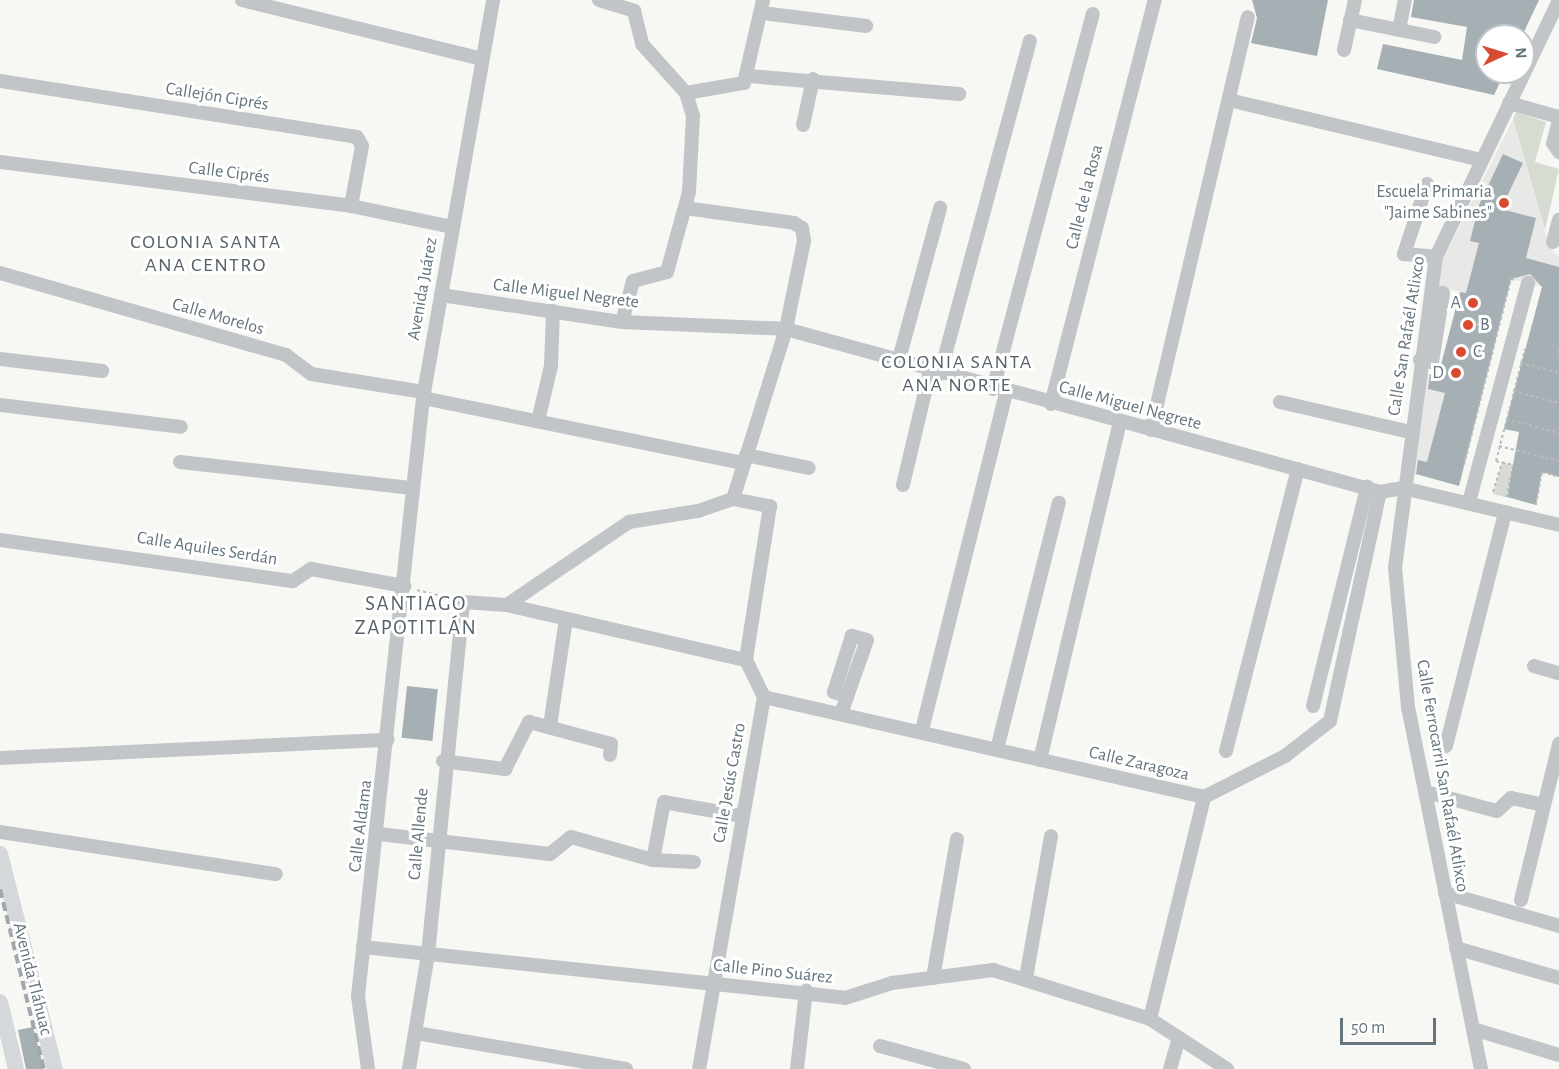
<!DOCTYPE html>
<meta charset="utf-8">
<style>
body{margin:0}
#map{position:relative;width:1559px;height:1069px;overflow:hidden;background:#f7f7f4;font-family:"Alegreya Sans",sans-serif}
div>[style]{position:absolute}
.built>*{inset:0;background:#e8e8e7}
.green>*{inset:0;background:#d7dcd3}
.building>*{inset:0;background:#a6afb3;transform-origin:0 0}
.path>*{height:2px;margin-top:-1px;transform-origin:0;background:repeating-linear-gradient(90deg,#b9bcbe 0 3px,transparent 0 6px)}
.minor>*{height:14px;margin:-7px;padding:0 7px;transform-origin:7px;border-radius:7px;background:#c1c5c8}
.major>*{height:16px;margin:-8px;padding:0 8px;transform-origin:8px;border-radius:8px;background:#d4d8db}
.rail>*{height:4px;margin-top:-2px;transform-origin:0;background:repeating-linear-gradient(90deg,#a0a8ac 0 9px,transparent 0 13.5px)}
.dots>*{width:16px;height:16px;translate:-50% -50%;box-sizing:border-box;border:3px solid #fff;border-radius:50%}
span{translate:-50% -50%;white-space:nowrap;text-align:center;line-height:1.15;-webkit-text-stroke:6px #fff;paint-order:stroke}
.street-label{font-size:18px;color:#64757d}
.poi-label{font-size:18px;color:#64757d}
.right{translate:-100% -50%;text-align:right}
.left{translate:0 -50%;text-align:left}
.neighbourhood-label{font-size:20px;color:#556269;letter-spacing:1.5px}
.quarter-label{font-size:21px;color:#556269;letter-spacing:1.5px}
.north{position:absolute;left:1475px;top:24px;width:60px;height:60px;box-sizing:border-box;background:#fff;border:2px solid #c1c8cb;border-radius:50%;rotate:86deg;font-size:16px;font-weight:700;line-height:24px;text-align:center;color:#64757d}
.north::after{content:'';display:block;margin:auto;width:21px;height:27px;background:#d94a32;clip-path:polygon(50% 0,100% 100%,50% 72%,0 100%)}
.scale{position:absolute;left:1340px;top:1018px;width:96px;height:27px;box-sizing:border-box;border:3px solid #64757d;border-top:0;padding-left:8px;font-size:18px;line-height:21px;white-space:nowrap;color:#64757d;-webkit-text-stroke:4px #fff;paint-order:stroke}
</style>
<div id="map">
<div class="built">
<div style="clip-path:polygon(1513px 119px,1549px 246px,1559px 258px,1559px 291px,1511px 279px,1491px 300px,1439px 286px,1442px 261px)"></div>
<div style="clip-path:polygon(1426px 373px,1470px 383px,1446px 482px,1411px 473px)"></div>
</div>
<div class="green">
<div style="clip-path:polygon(1516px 112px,1546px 122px,1535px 162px,1559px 169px,1545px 230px,1513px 119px)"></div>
<div style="clip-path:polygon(1502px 462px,1513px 465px,1506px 497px,1493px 494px)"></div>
</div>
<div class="building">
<div style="clip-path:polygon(1252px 0,1328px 0,1317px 56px,1251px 43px,1257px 18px)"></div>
<div style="clip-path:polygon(1414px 0,1539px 0,1522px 36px,1487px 36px,1487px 72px,1505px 72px,1494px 95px,1377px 69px,1383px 44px,1462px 60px,1467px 27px,1411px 17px)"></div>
<div style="clip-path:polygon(1503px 154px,1523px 163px,1501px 209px,1536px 218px,1526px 258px,1559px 267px,1559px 477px,1542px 472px,1536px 505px,1507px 497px,1519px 432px,1504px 429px,1542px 287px,1530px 274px,1511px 279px,1459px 486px,1416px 474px,1418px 460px,1427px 462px,1445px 393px,1428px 389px,1430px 374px,1438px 376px,1460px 292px,1466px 293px,1479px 243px,1470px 241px,1479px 205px)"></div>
<div style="left:407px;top:686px;width:31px;height:52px;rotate:6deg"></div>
<div style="clip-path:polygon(33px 1027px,44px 1069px,26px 1069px,18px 1030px)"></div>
</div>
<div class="path">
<div style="left:1559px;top:349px;width:9px;rotate:90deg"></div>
<div style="left:1520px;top:363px;width:40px;rotate:14.4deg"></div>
<div style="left:1513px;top:391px;width:48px;rotate:14.6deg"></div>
<div style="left:1506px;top:419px;width:55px;rotate:14.8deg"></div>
<div style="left:1499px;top:446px;width:62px;rotate:14deg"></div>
<div style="left:1496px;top:461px;width:116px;rotate:-75.5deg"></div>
<div style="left:1496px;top:461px;width:17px;rotate:13deg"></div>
<div style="left:1513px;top:465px;width:33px;rotate:102deg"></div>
<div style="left:1464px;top:465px;width:192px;rotate:-75.8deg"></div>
<div style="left:1511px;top:279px;width:6px;rotate:9deg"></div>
<div style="left:1493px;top:492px;width:31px;rotate:-73deg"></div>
<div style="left:1536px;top:505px;width:34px;rotate:-80deg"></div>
<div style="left:1542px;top:472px;width:18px;rotate:16deg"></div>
<div style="left:417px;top:590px;width:36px;rotate:14deg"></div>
</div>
<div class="minor">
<div style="left:242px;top:0;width:247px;rotate:13.8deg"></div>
<div style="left:599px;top:0;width:37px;rotate:17deg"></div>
<div style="left:634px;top:11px;width:34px;rotate:76deg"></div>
<div style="left:642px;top:44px;width:66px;rotate:48.1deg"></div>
<div style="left:686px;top:93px;width:24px;rotate:73deg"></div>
<div style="left:693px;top:116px;width:76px;rotate:93deg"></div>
<div style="left:689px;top:192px;width:83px;rotate:105.4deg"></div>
<div style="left:667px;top:272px;width:35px;rotate:165deg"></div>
<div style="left:633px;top:281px;width:42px;rotate:105deg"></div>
<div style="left:762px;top:13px;width:105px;rotate:7.1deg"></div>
<div style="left:1350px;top:20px;width:86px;rotate:11.4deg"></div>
<div style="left:1399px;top:30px;width:31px;rotate:-79deg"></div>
<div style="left:1344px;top:50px;width:51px;rotate:-77.6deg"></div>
<div style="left:749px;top:76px;width:211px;rotate:4.9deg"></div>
<div style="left:0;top:81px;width:361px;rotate:8.9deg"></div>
<div style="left:357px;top:137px;width:10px;rotate:61deg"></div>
<div style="left:362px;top:146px;width:61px;rotate:100.4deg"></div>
<div style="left:686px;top:93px;width:59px;rotate:-9.8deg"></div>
<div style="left:744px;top:83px;width:85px;rotate:-77.1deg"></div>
<div style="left:1229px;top:100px;width:259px;rotate:13.4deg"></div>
<div style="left:1509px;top:103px;width:52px;rotate:15.6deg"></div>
<div style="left:1559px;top:121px;width:23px;rotate:105deg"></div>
<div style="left:1553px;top:143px;width:11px;rotate:56deg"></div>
<div style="left:803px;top:125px;width:47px;rotate:-77.7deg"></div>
<div style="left:0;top:162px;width:354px;rotate:7.1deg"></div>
<div style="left:351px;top:206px;width:103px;rotate:11.7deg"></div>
<div style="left:1427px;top:184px;width:74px;rotate:108.2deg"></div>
<div style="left:1404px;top:254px;width:32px;rotate:5deg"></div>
<div style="left:685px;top:208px;width:110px;rotate:7.8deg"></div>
<div style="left:794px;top:223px;width:9px;rotate:32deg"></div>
<div style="left:802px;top:228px;width:13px;rotate:81deg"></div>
<div style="left:804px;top:241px;width:90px;rotate:101.6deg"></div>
<div style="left:786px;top:329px;width:178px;rotate:107.3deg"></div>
<div style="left:1553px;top:242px;width:23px;rotate:-75deg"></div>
<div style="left:0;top:273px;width:298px;rotate:16deg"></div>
<div style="left:286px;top:355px;width:31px;rotate:37deg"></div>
<div style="left:311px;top:374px;width:114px;rotate:9.1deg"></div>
<div style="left:441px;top:295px;width:183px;rotate:8.5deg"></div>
<div style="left:622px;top:322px;width:164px;rotate:2.4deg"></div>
<div style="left:786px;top:329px;width:616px;rotate:15.34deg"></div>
<div style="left:1380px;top:492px;width:23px;rotate:-10deg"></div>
<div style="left:1403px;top:488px;width:160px;rotate:13.3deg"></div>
<div style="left:0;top:359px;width:103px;rotate:6.7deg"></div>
<div style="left:1420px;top:360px;width:12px;rotate:9deg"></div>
<div style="left:1432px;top:362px;width:70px;rotate:-80.9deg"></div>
<div style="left:898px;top:363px;width:161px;rotate:-74.8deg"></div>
<div style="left:940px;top:374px;width:345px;rotate:-74.9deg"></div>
<div style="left:993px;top:389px;width:388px;rotate:-75.1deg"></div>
<div style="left:423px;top:398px;width:327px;rotate:11.5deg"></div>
<div style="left:1280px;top:402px;width:133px;rotate:13deg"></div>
<div style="left:1051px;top:404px;width:417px;rotate:-75.6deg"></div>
<div style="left:0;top:405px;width:182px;rotate:6.9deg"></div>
<div style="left:538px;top:421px;width:57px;rotate:-76.7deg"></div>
<div style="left:551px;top:366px;width:55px;rotate:-87.9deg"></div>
<div style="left:1151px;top:430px;width:424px;rotate:-76.8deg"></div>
<div style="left:746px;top:455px;width:64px;rotate:11.7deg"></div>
<div style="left:180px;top:462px;width:234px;rotate:6.4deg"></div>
<div style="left:903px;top:485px;width:117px;rotate:-76.7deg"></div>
<div style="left:1469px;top:502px;width:227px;rotate:-74.9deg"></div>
<div style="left:0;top:540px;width:296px;rotate:8deg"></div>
<div style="left:293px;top:581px;width:22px;rotate:-34deg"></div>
<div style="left:311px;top:569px;width:95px;rotate:10.4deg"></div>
<div style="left:507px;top:605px;width:148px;rotate:-34.2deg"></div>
<div style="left:629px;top:522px;width:70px;rotate:-9.1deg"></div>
<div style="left:698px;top:511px;width:37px;rotate:-19deg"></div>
<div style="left:733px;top:499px;width:38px;rotate:11deg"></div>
<div style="left:770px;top:506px;width:156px;rotate:98.9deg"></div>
<div style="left:746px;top:660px;width:41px;rotate:64.1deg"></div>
<div style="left:764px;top:697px;width:378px;rotate:99.9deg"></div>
<div style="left:1534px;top:666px;width:26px;rotate:16deg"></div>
<div style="left:764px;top:697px;width:451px;rotate:12.8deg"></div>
<div style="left:1204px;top:797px;width:91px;rotate:-26.8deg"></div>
<div style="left:1285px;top:756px;width:57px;rotate:-37.9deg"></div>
<div style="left:1330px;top:721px;width:234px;rotate:-77.7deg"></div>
<div style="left:1313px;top:706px;width:226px;rotate:-76.1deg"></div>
<div style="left:842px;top:711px;width:75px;rotate:-70.6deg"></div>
<div style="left:867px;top:640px;width:16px;rotate:-165deg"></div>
<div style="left:852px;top:636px;width:59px;rotate:107.8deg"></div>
<div style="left:834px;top:692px;width:14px;rotate:17deg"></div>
<div style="left:550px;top:726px;width:108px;rotate:-81.5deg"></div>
<div style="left:922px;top:730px;width:348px;rotate:-76deg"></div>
<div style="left:1446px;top:746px;width:241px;rotate:-75.8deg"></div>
<div style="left:997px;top:749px;width:254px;rotate:-75.9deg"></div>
<div style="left:1226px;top:751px;width:291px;rotate:-75.7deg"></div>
<div style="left:0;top:758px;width:388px;rotate:-2.7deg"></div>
<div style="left:1040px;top:760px;width:347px;rotate:-76.7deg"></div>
<div style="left:443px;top:761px;width:63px;rotate:7.4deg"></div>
<div style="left:505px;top:769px;width:53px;rotate:-62.9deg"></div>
<div style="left:529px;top:722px;width:85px;rotate:15deg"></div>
<div style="left:611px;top:744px;width:11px;rotate:95deg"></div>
<div style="left:1426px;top:792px;width:73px;rotate:15deg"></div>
<div style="left:1497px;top:811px;width:19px;rotate:-43deg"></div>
<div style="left:1511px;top:798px;width:33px;rotate:12deg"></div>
<div style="left:0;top:832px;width:279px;rotate:8.7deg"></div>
<div style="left:379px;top:834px;width:172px;rotate:6.7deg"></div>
<div style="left:550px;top:854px;width:27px;rotate:-39deg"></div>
<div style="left:571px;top:837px;width:85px;rotate:15.7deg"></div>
<div style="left:653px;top:860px;width:59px;rotate:-79.3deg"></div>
<div style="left:664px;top:802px;width:79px;rotate:10.2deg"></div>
<div style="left:653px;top:860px;width:41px;rotate:2.8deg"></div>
<div style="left:1445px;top:893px;width:119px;rotate:16.1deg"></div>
<div style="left:1521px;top:900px;width:161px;rotate:-76.3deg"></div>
<div style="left:363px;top:947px;width:485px;rotate:6deg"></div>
<div style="left:845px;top:998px;width:49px;rotate:-17.7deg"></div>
<div style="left:892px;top:983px;width:102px;rotate:-7.3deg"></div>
<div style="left:993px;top:970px;width:164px;rotate:17.3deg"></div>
<div style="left:1150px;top:1019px;width:92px;rotate:33deg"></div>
<div style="left:1456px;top:948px;width:107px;rotate:16.2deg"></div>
<div style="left:933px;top:978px;width:141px;rotate:-80.2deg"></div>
<div style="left:1026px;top:978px;width:144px;rotate:-80deg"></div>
<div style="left:1150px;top:1019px;width:228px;rotate:-76.3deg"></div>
<div style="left:1473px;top:1029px;width:90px;rotate:16.8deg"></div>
<div style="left:416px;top:1033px;width:213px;rotate:9.7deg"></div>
<div style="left:880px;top:1046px;width:87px;rotate:15.3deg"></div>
<div style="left:368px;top:1069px;width:74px;rotate:-97.8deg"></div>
<div style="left:358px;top:996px;width:602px;rotate:-83.8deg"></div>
<div style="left:423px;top:398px;width:404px;rotate:-80deg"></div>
<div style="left:409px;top:1069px;width:117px;rotate:-80.6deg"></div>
<div style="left:428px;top:954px;width:354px;rotate:-84.3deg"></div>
<div style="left:463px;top:602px;width:44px;rotate:3.9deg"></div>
<div style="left:507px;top:605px;width:245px;rotate:13deg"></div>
<div style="left:797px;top:1069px;width:79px;rotate:-83.4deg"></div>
<div style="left:1170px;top:1069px;width:32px;rotate:-74deg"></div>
<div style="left:1481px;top:1069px;width:369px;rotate:-101.4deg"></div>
<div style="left:1408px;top:707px;width:140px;rotate:-95.3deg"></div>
<div style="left:1395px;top:568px;width:314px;rotate:-82.5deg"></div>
<div style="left:1436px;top:257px;width:285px;rotate:-64.4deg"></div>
</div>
<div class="major">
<div style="left:0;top:854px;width:222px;rotate:75.7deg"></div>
<div style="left:0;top:1002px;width:69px;rotate:76.6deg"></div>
</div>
<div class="rail">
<div style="left:0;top:889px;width:185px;rotate:76.3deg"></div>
</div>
<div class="dots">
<div style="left:1504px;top:203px;background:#d94a32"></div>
<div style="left:1473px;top:303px;background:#d94a32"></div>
<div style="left:1468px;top:325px;background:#d94a32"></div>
<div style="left:1461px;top:352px;background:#d94a32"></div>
<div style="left:1456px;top:373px;background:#d94a32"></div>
</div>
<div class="street-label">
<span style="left:217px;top:97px;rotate:9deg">Callejón Ciprés</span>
<span style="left:229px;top:173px;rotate:7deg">Calle Ciprés</span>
<span style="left:1085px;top:197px;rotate:-76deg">Calle de la Rosa</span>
<span style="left:423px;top:289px;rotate:-80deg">Avenida Juárez</span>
<span style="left:566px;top:294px;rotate:7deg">Calle Miguel Negrete</span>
<span style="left:218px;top:317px;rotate:16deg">Calle Morelos</span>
<span style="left:1407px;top:336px;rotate:-81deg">Calle San Rafaél Atlixco</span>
<span style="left:1130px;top:406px;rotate:15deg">Calle Miguel Negrete</span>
<span style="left:207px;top:549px;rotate:9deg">Calle Aquiles Serdán</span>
<span style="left:1139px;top:764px;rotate:13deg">Calle Zaragoza</span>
<span style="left:1442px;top:776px;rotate:80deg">Calle Ferrocarril San Rafaél Atlixco</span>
<span style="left:730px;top:783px;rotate:-80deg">Calle Jesús Castro</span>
<span style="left:361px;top:826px;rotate:-83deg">Calle Aldama</span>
<span style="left:419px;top:834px;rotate:-85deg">Calle Allende</span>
<span style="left:773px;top:972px;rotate:6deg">Calle Pino Suárez</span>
<span style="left:32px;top:979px;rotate:76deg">Avenida Tláhuac</span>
</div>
<div class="poi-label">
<span class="right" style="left:1492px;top:203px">Escuela Primaria<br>"Jaime Sabines"</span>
<span class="right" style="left:1461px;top:303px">A</span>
<span class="left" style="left:1480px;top:325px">B</span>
<span class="left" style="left:1473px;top:352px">C</span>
<span class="right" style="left:1444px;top:373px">D</span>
</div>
<div class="neighbourhood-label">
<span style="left:206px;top:254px">COLONIA SANTA<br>ANA CENTRO</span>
<span style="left:957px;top:374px">COLONIA SANTA<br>ANA NORTE</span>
</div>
<div class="quarter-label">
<span style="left:416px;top:616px">SANTIAGO<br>ZAPOTITLÁN</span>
</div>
<div class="north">N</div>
<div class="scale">50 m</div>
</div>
